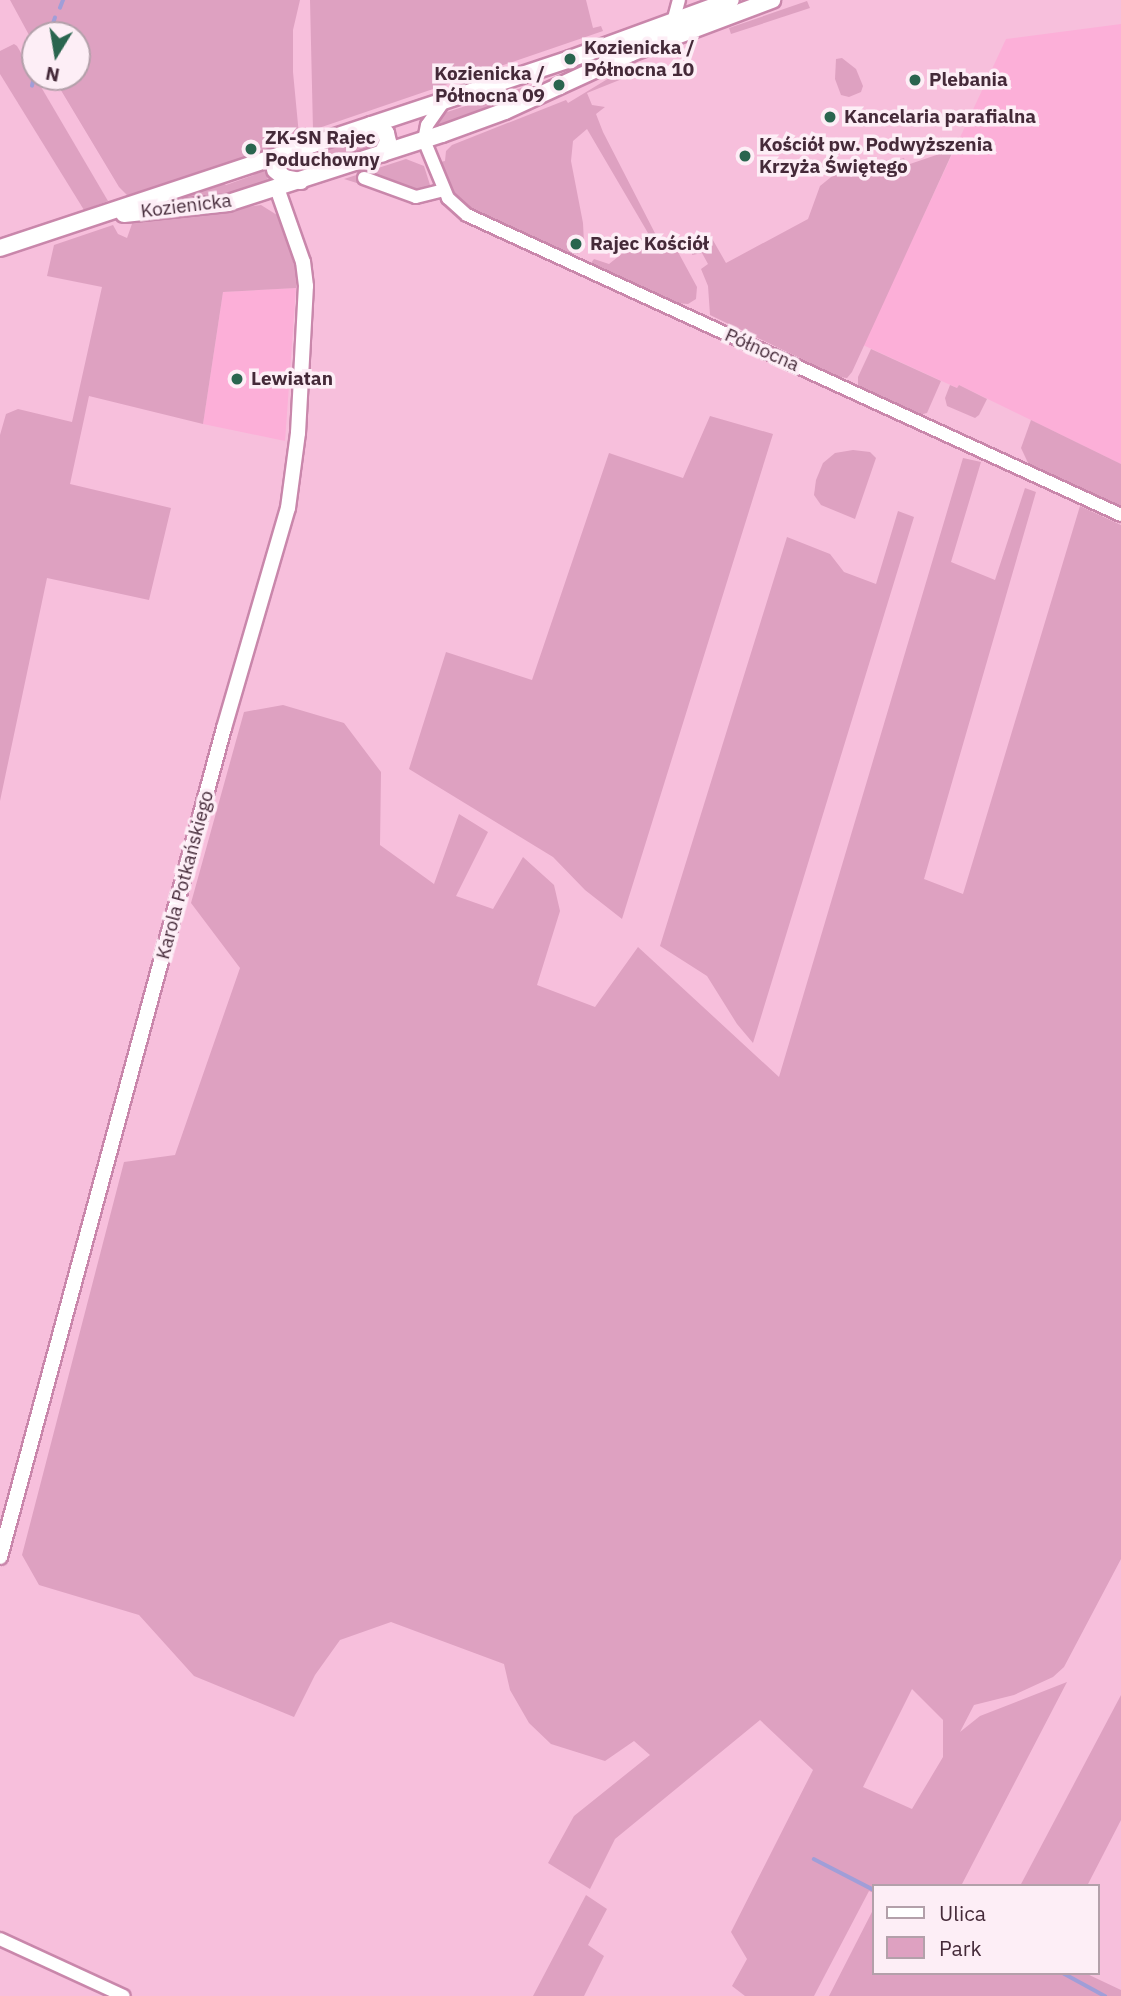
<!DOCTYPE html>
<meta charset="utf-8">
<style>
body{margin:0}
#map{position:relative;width:1121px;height:1996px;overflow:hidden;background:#f7bfdc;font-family:"IBM Plex Sans",sans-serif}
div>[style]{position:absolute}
.built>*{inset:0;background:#fcafd8}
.green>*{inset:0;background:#dea1c1}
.stream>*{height:3.5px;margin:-1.75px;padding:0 1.75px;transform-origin:1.75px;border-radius:1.75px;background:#a09ed8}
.roads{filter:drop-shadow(2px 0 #c987ab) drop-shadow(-2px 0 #c987ab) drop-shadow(0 2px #c987ab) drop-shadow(0 -2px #c987ab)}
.minor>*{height:12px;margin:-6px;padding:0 6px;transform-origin:6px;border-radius:6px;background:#fff}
.tertiary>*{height:14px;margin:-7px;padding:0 7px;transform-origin:7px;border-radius:7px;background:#fff}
.secondary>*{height:16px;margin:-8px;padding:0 8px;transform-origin:8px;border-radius:8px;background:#fff}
.dots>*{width:19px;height:19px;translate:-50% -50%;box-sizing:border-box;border:4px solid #fdeef6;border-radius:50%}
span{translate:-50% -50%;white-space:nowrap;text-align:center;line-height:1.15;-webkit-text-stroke:7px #fdeef6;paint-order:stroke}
.poi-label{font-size:19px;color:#452a39;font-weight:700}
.left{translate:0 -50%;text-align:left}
.right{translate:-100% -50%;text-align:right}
.street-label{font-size:19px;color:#452a39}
.legend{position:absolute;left:872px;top:1884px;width:228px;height:91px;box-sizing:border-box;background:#fdeef6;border:2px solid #b3a0aa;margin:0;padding:9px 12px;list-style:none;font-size:21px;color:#452a39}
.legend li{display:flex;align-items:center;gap:14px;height:35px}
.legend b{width:35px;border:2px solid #b3a0aa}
.north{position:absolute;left:21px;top:21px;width:70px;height:70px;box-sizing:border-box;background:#fdeef6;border:2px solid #b3a0aa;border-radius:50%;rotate:191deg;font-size:19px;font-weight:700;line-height:28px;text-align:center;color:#452a39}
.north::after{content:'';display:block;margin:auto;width:24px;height:32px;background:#2a654f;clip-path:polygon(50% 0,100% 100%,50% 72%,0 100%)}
</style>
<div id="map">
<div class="built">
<div style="clip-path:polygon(1121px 24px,1121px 464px,959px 385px,957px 388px,863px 345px,1006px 39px)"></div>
<div style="clip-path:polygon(296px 288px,285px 441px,203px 424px,223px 292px)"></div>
</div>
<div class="green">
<div style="clip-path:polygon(10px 0,300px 0,293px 30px,293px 72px,299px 135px,280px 148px,130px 198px,119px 187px,53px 77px,77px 77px,77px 35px,35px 35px,35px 46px)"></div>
<div style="clip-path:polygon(310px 0,586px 0,593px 28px,601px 26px,603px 31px,313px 130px)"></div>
<div style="clip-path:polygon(807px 1px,810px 8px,731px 34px,729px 28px)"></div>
<div style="clip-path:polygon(14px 44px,17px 46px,108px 201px,84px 210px,0 74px,0 51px)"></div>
<div style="clip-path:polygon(842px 58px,856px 69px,863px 86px,861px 92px,849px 97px,841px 95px,835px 79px,836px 59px)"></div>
<div style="clip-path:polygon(624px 69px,627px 77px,587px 93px,592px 105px,605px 107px,596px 114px,603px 132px,659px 241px,671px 239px,697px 287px,696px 299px,688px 304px,675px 303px,591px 263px,594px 259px,609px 264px,648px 233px,587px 129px,573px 141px,571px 161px,583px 223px,584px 243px,578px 254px,567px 253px,475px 212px,455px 195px,440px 162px,445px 161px,446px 151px,452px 145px,566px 100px,568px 103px)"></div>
<div style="clip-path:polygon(537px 83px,538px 87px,498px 107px,430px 131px,447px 112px)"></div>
<div style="clip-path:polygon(368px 132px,378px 137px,374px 150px,308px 171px,302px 154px)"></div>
<div style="clip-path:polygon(954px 149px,852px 372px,847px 378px,839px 377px,710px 315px,708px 286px,701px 269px,708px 264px,702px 253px,692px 255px,694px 244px,710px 235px,726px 263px,808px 219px,820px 186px,852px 160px,894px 161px,904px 158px,907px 165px)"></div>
<div style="clip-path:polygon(406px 159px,424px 166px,431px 188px,417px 192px,365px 172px,360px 184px,344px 179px)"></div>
<div style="clip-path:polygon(266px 165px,268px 182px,223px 198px,182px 200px,181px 195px,219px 181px,226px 185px,254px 175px,258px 168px)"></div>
<div style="clip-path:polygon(261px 205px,277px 215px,286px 236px,297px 276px,296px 288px,223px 292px,203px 424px,89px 396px,70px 484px,171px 508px,149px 600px,47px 578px,0 801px,0 435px,6px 414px,18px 409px,72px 422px,102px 287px,47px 276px,54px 245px,113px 225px,118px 234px,127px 238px,133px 221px)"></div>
<div style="clip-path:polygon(871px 349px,941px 381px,927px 413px,919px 415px,858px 387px,858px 377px)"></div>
<div style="clip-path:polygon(950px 385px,957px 388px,959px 385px,987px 399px,979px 415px,975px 418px,947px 406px,945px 398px)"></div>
<div style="clip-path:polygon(710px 416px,773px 434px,622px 919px,585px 890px,553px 857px,409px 769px,446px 652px,532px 680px,609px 453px,683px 478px)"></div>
<div style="clip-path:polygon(1031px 420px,1121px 464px,1121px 508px,1029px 465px,1021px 448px)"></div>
<div style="clip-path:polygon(853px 450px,870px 452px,876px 458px,855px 519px,821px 505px,814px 495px,816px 480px,823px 463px,835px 453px)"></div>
<div style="clip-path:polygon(evenodd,963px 458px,981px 462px,951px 562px,995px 580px,1025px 488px,1036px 492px,924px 879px,963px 894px,1080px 506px,1121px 525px,1121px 1559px,1064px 1667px,1053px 1677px,1014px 1695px,974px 1705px,960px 1732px,980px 1716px,1067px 1682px,961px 1886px,874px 1886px,874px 1893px,869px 1891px,814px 1996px,745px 1996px,732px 1986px,747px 1959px,731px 1932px,813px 1770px,760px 1720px,615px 1839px,590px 1889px,548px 1863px,574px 1816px,650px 1755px,634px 1741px,605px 1761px,551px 1744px,529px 1723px,510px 1690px,504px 1664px,391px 1622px,340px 1640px,315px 1675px,294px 1717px,194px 1676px,139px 1615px,39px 1585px,22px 1555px,124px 1162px,175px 1155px,240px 968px,191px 903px,244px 712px,283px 705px,344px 723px,381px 772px,380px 845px,434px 884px,459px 814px,488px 832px,456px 896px,493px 909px,523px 857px,554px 885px,560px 911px,537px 985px,595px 1007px,638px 947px,779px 1077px,963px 458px,912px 1689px,943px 1720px,943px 1757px,912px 1809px,863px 1787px,912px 1689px)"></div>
<div style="clip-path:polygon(898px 511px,914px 517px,753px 1043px,737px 1024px,707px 976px,660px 946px,787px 537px,830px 554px,844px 572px,876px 584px)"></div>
<div style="clip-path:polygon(1121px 1695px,1121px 1820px,1087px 1886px,1020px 1886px)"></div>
<div style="clip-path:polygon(586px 1895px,607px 1909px,588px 1945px,604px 1956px,584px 1996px,533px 1996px)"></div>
<div style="clip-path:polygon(874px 1908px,874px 1973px,1085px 1973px,1121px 1990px,1121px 1996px,829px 1996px)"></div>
</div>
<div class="stream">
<div style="left:60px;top:8px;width:9px;rotate:-69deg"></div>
<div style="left:49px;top:35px;width:18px;rotate:-71deg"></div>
<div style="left:32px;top:86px;width:13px;rotate:-77deg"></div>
<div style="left:814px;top:1859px;width:68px;rotate:27.3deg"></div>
<div style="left:1063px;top:1973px;width:48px;rotate:28.7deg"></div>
</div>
<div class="roads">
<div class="minor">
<div style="left:673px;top:22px;width:23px;rotate:-75deg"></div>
<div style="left:444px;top:101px;width:29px;rotate:125deg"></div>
<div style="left:427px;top:125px;width:15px;rotate:101deg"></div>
<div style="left:424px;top:140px;width:63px;rotate:67.5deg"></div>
<div style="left:448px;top:198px;width:25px;rotate:42deg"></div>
<div style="left:467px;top:215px;width:720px;rotate:24.64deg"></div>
<div style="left:364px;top:178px;width:55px;rotate:20.1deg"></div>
<div style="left:416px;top:197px;width:29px;rotate:-14deg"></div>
<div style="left:0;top:1939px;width:136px;rotate:24.7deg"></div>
</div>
<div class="tertiary">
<div style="left:0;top:1557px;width:859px;rotate:-74.88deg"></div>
<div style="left:224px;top:728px;width:229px;rotate:-73.8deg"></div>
<div style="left:288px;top:508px;width:76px;rotate:-82.4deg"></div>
<div style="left:298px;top:433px;width:147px;rotate:-86.9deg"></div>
<div style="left:306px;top:286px;width:24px;rotate:-97deg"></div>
<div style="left:303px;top:262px;width:78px;rotate:-109.4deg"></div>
</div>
<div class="secondary">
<div style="left:371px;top:125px;width:17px;rotate:28deg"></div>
<div style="left:386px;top:133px;width:9px;rotate:77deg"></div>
<div style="left:388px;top:142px;width:13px;rotate:117deg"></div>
<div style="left:275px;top:170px;width:13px;rotate:39deg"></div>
<div style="left:285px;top:178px;width:16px;rotate:11deg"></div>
<div style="left:124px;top:214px;width:105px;rotate:-6deg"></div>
<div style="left:228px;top:203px;width:225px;rotate:-17.9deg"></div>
<div style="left:442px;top:134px;width:67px;rotate:-20.1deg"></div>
<div style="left:505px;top:111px;width:139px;rotate:-24.7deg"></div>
<div style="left:631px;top:53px;width:151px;rotate:-20.6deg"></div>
<div style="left:0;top:248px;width:601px;rotate:-18.34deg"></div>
<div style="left:570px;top:59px;width:171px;rotate:-20.1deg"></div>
</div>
</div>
<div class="dots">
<div style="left:570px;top:59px;background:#2a654f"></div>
<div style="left:915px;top:80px;background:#2a654f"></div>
<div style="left:559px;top:85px;background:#2a654f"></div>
<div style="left:830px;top:117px;background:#2a654f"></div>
<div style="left:251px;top:149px;background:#2a654f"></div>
<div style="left:745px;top:156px;background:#2a654f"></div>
<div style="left:576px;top:244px;background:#2a654f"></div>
<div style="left:237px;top:379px;background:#2a654f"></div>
</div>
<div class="poi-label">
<span class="left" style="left:584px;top:59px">Kozienicka /<br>Północna 10</span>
<span class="right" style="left:545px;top:85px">Kozienicka /<br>Północna 09</span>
<span class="left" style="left:929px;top:80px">Plebania</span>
<span class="left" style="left:844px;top:117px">Kancelaria parafialna</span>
<span class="left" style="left:265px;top:149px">ZK-SN Rajec<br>Poduchowny</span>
<span class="left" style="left:759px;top:156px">Kościół pw. Podwyższenia<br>Krzyża Świętego</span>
<span class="left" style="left:590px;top:244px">Rajec Kościół</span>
<span class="left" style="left:251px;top:379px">Lewiatan</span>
</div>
<div class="street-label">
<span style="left:186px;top:206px;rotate:-7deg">Kozienicka</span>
<span style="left:762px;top:350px;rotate:24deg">Północna</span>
<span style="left:185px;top:875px;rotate:-75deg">Karola Potkańskiego</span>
</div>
<ul class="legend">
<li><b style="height:9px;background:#fff"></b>Ulica</li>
<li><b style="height:19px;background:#dea1c1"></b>Park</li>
</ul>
<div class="north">N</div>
</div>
